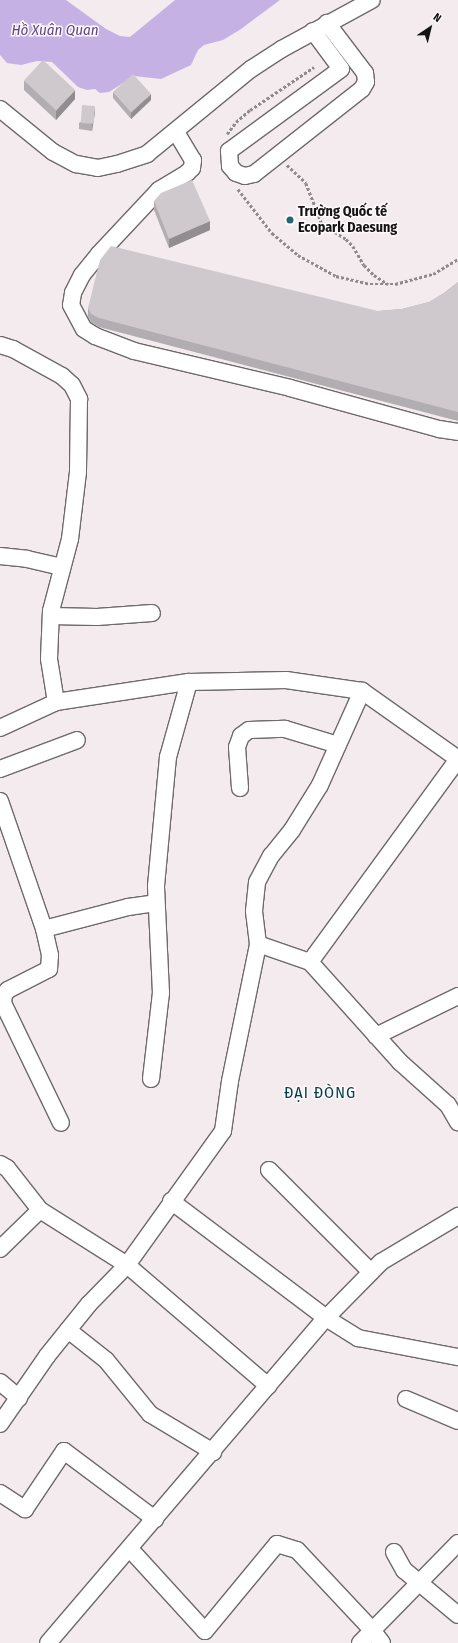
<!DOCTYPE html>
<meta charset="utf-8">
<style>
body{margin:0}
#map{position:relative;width:458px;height:1643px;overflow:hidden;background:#f3ebed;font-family:"Fira Sans Condensed",sans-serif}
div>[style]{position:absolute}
.water>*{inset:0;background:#c6b1e4}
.path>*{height:2.5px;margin-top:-1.25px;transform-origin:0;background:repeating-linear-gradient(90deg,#8f8a8b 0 3px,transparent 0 5px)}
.roads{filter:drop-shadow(1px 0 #6f696a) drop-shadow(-1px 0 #6f696a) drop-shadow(0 1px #6f696a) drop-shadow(0 -1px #6f696a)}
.minor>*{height:16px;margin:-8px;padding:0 8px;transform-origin:8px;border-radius:8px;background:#fff}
.wall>*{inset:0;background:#b2adb1}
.shaded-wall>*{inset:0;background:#918d90}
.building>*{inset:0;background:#cfc9ce;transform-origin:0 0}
.dots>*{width:11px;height:11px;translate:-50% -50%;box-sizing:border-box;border:2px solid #fefafb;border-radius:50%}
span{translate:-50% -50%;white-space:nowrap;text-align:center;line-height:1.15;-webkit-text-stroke:3px #fefafb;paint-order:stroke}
.poi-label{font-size:14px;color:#151314;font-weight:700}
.left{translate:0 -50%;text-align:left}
.water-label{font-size:15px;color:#614483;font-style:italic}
.quarter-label{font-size:16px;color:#043f4e;letter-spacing:1px}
.north{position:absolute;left:410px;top:8px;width:40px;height:40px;-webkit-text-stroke:3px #fefafb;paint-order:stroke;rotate:35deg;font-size:11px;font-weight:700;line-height:16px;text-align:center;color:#151314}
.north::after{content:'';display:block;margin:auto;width:14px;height:18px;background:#151314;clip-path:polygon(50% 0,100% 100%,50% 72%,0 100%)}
</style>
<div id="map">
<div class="water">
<div style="clip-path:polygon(0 0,66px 0,106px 29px,120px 36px,130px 37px,175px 0,280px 0,241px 29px,223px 40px,204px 45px,198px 50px,191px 65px,161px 79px,134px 76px,109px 92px,100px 93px,95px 89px,87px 90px,78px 87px,52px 62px,37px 61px,21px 65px,7px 63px,0 55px)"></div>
</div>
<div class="path">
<div style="left:227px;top:134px;width:15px;rotate:-53deg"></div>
<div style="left:236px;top:122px;width:18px;rotate:-41deg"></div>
<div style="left:250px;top:110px;width:77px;rotate:-33.9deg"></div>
<div style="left:287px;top:165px;width:26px;rotate:43deg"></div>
<div style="left:306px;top:183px;width:44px;rotate:68.7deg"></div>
<div style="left:322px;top:224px;width:28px;rotate:32deg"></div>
<div style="left:346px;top:239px;width:10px;rotate:45deg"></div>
<div style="left:353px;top:246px;width:22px;rotate:60deg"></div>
<div style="left:364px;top:265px;width:14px;rotate:45deg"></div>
<div style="left:374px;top:275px;width:17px;rotate:33deg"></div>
<div style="left:238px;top:189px;width:56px;rotate:52.3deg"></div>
<div style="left:272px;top:233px;width:34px;rotate:40deg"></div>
<div style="left:298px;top:255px;width:43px;rotate:28.9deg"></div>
<div style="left:336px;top:276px;width:35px;rotate:13deg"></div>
<div style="left:370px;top:284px;width:25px"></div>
<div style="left:395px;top:284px;width:39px;rotate:-15deg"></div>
<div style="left:433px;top:274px;width:29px;rotate:-31deg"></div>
</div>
<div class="roads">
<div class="minor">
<div style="left:313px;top:31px;width:47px;rotate:53.6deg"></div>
<div style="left:341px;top:69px;width:139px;rotate:143.8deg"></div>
<div style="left:229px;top:151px;width:15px;rotate:86deg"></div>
<div style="left:230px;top:166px;width:9px;rotate:49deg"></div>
<div style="left:236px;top:173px;width:9px;rotate:18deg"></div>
<div style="left:245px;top:176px;width:9px;rotate:-13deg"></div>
<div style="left:254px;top:174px;width:137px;rotate:-38.2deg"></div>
<div style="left:362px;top:89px;width:8px;rotate:-60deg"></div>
<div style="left:366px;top:82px;width:9px;rotate:-96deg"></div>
<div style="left:365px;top:73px;width:63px;rotate:-127.2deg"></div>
<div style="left:0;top:109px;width:68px;rotate:39.1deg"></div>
<div style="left:53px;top:152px;width:26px;rotate:28deg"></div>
<div style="left:76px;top:164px;width:22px;rotate:10deg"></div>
<div style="left:98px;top:168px;width:19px;rotate:-12deg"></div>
<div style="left:117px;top:164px;width:32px;rotate:-18deg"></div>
<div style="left:147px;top:154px;width:134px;rotate:-39.3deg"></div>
<div style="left:251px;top:69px;width:37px;rotate:-33deg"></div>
<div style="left:282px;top:49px;width:102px;rotate:-28.6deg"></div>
<div style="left:176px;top:132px;width:33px;rotate:59deg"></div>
<div style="left:193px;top:160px;width:8px;rotate:97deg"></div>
<div style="left:192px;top:168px;width:7px;rotate:135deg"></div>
<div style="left:187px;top:173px;width:33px;rotate:149deg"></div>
<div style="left:159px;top:190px;width:88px;rotate:133.2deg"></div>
<div style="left:99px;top:254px;width:27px;rotate:129deg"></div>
<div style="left:82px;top:275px;width:20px;rotate:117deg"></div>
<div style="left:73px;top:293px;width:12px;rotate:99deg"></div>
<div style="left:71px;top:305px;width:27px;rotate:62deg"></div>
<div style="left:84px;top:329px;width:13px;rotate:32deg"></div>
<div style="left:95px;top:336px;width:42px;rotate:21deg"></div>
<div style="left:134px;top:351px;width:160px;rotate:13.3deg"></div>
<div style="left:290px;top:388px;width:155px;rotate:15.4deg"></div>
<div style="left:439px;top:429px;width:19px;rotate:9deg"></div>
<div style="left:0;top:345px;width:14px;rotate:17deg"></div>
<div style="left:13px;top:349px;width:56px;rotate:28.9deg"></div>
<div style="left:62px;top:376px;width:13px;rotate:42deg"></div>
<div style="left:72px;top:385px;width:16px;rotate:63deg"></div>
<div style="left:79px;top:399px;width:73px;rotate:90.8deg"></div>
<div style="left:78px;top:472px;width:67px;rotate:96.8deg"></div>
<div style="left:70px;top:539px;width:74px;rotate:104.8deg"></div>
<div style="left:51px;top:611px;width:48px;rotate:92.4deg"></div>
<div style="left:49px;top:659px;width:44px;rotate:80.8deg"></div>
<div style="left:0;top:556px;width:27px;rotate:6deg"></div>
<div style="left:27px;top:559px;width:36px;rotate:13deg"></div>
<div style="left:51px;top:616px;width:46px;rotate:1.2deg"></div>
<div style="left:97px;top:617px;width:55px;rotate:-4.2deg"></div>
<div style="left:0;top:728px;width:62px;rotate:-24.9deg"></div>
<div style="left:56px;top:702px;width:134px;rotate:-8.6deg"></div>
<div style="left:189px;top:682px;width:97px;rotate:-1.2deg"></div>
<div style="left:286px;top:680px;width:77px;rotate:8.2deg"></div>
<div style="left:362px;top:691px;width:118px;rotate:35.3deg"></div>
<div style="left:0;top:769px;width:82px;rotate:-20.6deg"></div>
<div style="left:240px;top:788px;width:41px;rotate:-94.2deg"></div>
<div style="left:237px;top:747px;width:12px;rotate:-70deg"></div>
<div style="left:241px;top:736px;width:10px;rotate:-37deg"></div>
<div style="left:249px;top:730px;width:36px;rotate:-2deg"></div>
<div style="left:285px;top:729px;width:55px;rotate:16.8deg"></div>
<div style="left:0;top:801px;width:135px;rotate:71deg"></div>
<div style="left:44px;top:929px;width:27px;rotate:77deg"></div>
<div style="left:50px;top:955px;width:14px;rotate:94deg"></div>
<div style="left:49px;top:969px;width:46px;rotate:152.9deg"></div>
<div style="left:8px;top:990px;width:6px;rotate:135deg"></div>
<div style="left:4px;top:994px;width:9px;rotate:96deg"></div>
<div style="left:3px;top:1003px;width:133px;rotate:64.2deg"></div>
<div style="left:44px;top:929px;width:87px;rotate:-14.7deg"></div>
<div style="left:128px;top:907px;width:28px;rotate:-8deg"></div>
<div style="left:258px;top:944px;width:55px;rotate:19.1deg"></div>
<div style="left:310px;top:962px;width:135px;rotate:48deg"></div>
<div style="left:400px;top:1062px;width:64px;rotate:41.9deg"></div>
<div style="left:448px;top:1105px;width:20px;rotate:60deg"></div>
<div style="left:310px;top:962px;width:251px;rotate:-53.9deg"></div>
<div style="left:376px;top:1036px;width:91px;rotate:-26deg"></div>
<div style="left:151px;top:1079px;width:87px;rotate:-83.4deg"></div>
<div style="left:161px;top:993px;width:107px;rotate:-92.7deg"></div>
<div style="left:156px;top:886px;width:130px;rotate:-84.7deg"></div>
<div style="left:168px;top:757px;width:78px;rotate:-74.4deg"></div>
<div style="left:0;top:1164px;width:8px;rotate:30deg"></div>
<div style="left:7px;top:1168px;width:53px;rotate:51.8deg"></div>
<div style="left:40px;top:1210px;width:103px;rotate:32.3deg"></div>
<div style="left:127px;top:1265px;width:186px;rotate:40.6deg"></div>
<div style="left:269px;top:1170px;width:144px;rotate:45deg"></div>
<div style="left:171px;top:1201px;width:194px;rotate:37deg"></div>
<div style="left:326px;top:1318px;width:38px;rotate:32deg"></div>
<div style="left:358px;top:1338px;width:102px;rotate:10.8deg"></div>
<div style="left:0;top:1249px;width:56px;rotate:-44.3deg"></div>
<div style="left:68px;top:1330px;width:48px;rotate:38.3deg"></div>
<div style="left:106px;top:1360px;width:70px;rotate:50.8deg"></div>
<div style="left:150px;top:1414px;width:74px;rotate:31.1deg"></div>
<div style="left:0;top:1382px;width:25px;rotate:40deg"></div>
<div style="left:406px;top:1399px;width:56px;rotate:22.9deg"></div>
<div style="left:0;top:1424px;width:83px;rotate:-55.3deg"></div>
<div style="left:47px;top:1356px;width:67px;rotate:-51.1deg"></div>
<div style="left:89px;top:1304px;width:54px;rotate:-45.7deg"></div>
<div style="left:127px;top:1265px;width:165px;rotate:-54.4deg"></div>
<div style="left:223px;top:1131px;width:50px;rotate:-82deg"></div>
<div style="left:230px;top:1081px;width:140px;rotate:-78.4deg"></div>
<div style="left:258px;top:944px;width:33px;rotate:-97deg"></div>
<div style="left:254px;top:911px;width:29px;rotate:-84deg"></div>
<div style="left:257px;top:882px;width:30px;rotate:-62deg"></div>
<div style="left:271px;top:856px;width:33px;rotate:-51deg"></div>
<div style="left:292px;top:830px;width:53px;rotate:-58.1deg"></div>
<div style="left:320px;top:785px;width:103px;rotate:-65.9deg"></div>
<div style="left:0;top:1493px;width:30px;rotate:33deg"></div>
<div style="left:25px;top:1509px;width:70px;rotate:-56.1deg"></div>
<div style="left:64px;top:1451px;width:114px;rotate:36.8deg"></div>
<div style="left:130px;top:1549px;width:111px;rotate:47.6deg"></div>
<div style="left:205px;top:1631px;width:113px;rotate:-50.4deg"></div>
<div style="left:277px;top:1544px;width:21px;rotate:17deg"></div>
<div style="left:297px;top:1550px;width:110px;rotate:46.8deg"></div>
<div style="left:372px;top:1630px;width:16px;rotate:52deg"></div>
<div style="left:394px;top:1552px;width:21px;rotate:61deg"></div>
<div style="left:404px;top:1570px;width:70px;rotate:39.8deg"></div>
<div style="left:48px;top:1643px;width:428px;rotate:-49.5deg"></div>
<div style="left:326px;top:1318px;width:78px;rotate:-45.5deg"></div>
<div style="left:381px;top:1262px;width:90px;rotate:-30.9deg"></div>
<div style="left:360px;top:1643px;width:140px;rotate:-45.6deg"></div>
</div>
</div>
<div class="wall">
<div style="clip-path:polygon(24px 81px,75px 99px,56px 120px,24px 90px)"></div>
<div style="clip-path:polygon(113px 92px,151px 100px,131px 119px,113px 98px)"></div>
<div style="clip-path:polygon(95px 112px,92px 131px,79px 129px,79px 123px)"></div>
<div style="clip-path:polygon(154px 201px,210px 230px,169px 248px,154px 210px)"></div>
<div style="clip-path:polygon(458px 282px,458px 421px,99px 327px,91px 322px,88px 317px,88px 308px,378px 311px,402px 309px,429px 302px,444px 293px)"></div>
</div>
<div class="shaded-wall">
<div style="clip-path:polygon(75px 90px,75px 99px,56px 120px,56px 111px)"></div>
<div style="clip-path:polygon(151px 94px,151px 100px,131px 119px,131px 113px)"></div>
<div style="clip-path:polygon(95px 106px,95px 112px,92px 131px,92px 125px)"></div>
<div style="clip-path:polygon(210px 221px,210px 230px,169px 248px,169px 239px)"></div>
</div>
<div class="building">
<div style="left:43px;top:60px;width:44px;height:28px;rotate:43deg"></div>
<div style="left:133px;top:74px;width:27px;height:27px;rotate:48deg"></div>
<div style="left:82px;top:105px;width:13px;height:18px;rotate:4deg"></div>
<div style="clip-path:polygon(192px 180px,210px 221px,169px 239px,154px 201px,161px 193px)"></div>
<div style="clip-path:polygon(111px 246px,378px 311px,402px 309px,429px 302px,444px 293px,458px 282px,458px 412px,99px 318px,91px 314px,88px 308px,100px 260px)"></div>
</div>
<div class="dots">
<div style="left:290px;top:220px;background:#236578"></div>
</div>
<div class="poi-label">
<span class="left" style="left:298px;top:220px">Trường Quốc tế<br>Ecopark Daesung</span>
</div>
<div class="water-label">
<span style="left:55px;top:31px">Hồ Xuân Quan</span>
</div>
<div class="quarter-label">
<span style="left:320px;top:1093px">ĐẠI ĐÒNG</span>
</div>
<div class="north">N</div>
</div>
